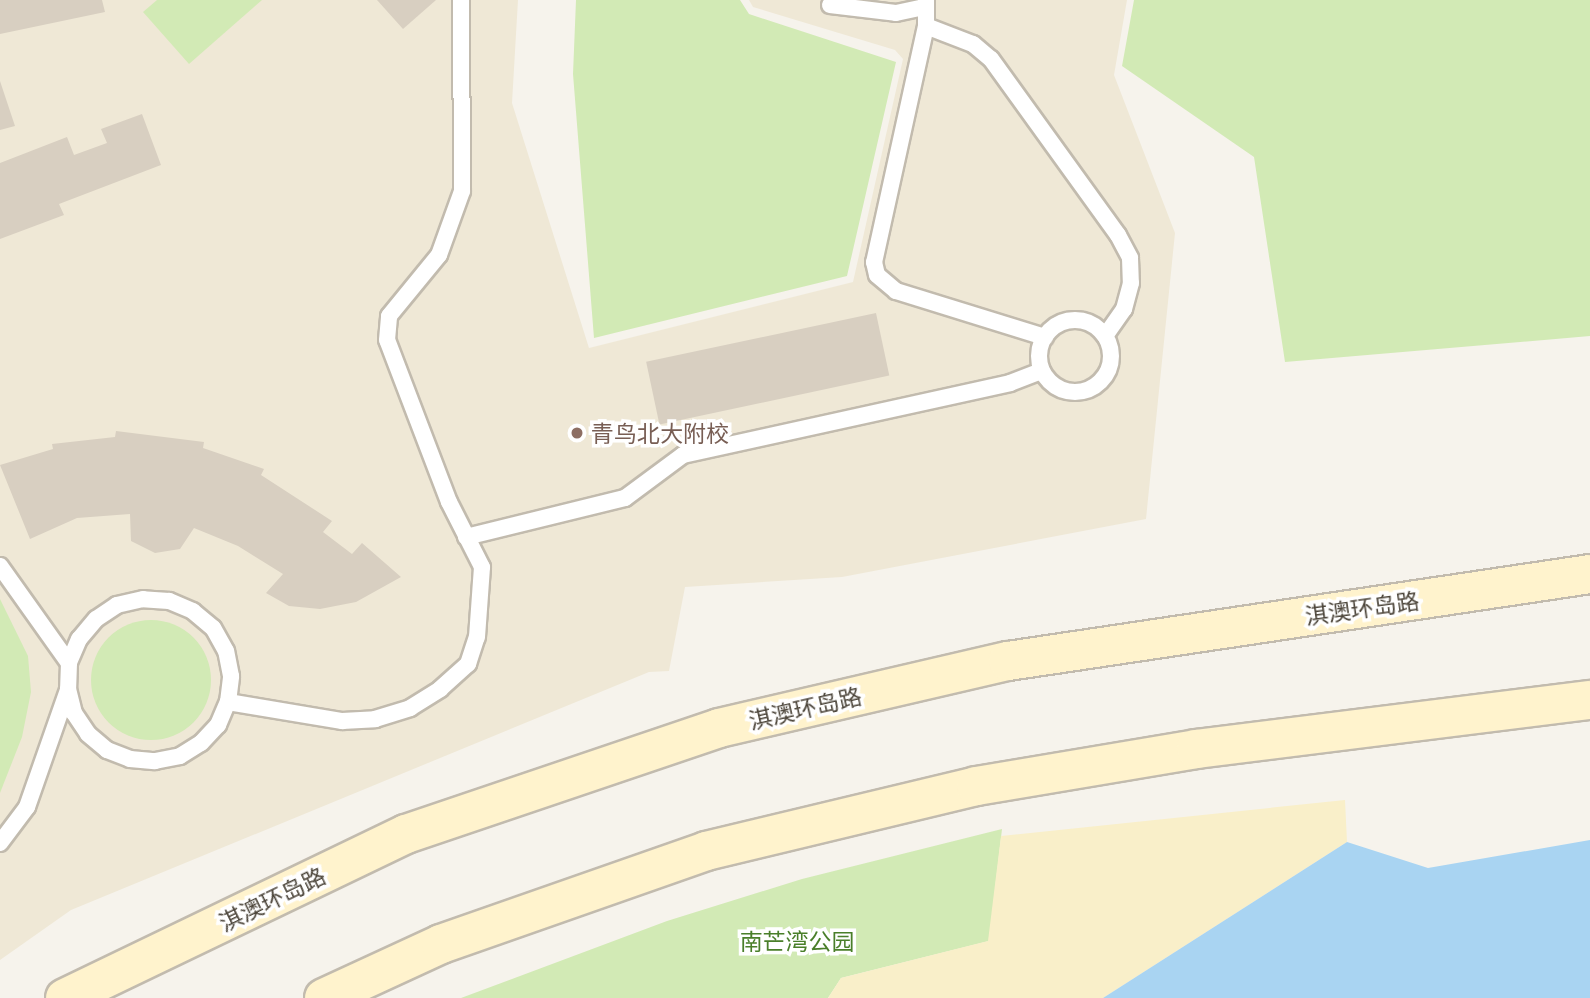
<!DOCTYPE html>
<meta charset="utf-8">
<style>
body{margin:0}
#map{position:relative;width:1590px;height:998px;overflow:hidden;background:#f6f3ec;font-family:Barlow,"Noto Sans SC",sans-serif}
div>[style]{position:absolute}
.education>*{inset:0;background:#efe8d6}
.green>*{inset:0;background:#d2eab5}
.round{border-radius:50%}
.sand>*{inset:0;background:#f9efc9}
.water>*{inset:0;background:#a9d4f2}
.building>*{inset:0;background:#d8cfc1;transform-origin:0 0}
.roads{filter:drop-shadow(2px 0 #c2bbae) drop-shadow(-2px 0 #c2bbae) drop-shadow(0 2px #c2bbae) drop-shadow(0 -2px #c2bbae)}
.lane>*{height:16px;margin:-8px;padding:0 8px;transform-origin:8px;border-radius:8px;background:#fff}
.lane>.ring{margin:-8px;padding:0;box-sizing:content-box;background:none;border:16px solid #fff;border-radius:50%}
.secondary>*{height:38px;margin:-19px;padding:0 19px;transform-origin:19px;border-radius:19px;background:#fff3cd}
.dots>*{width:19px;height:19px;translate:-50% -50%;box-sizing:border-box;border:4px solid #fff;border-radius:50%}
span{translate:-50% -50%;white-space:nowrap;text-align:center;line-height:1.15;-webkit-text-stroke:7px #fff;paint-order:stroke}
.education-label{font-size:23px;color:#785e54}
.left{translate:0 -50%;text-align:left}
.street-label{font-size:23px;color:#4b4439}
.park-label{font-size:23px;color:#4a7f2a}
</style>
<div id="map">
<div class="education">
<div style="clip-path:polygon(0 0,518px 0,512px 103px,589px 348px,853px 282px,903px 59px,895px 50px,753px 7px,749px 0,1127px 0,1114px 75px,1175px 233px,1146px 519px,842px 577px,685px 587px,669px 671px,649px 672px,71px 910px,0 960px)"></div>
</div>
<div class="green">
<div style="clip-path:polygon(157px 0,262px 0,189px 64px,143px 12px)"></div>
<div style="clip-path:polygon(576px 0,740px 0,749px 14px,896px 62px,847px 276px,594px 338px,573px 74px)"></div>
<div style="clip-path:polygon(1134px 0,1590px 0,1590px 336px,1285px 362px,1254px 157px,1122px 66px)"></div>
<div style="clip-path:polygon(0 599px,28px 656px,31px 692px,22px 737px,0 793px)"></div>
<div class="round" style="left:91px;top:620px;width:120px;height:120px"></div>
<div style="clip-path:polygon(1002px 829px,989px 941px,841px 978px,828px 998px,461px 998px,667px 921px,802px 879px)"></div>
</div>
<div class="sand">
<div style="clip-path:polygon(1345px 800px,1347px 842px,1103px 998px,828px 998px,841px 978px,988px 941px,1001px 836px)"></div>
</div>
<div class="water">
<div style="clip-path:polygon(1590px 840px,1590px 998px,1103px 998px,1347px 842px,1428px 868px)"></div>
</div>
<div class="building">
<div style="clip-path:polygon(0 0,102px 0,105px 12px,0 34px)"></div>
<div style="clip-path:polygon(377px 0,436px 0,403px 29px)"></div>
<div style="clip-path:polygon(0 81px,15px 126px,0 130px)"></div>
<div style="clip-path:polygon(142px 114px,161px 165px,59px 204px,64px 215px,0 239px,0 163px,67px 137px,74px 155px,107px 143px,101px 129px)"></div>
<div style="left:876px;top:313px;width:64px;height:235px;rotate:78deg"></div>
<div style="clip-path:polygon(116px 431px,204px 442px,203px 448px,264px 469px,261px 475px,332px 521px,323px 532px,352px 554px,362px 543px,401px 577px,356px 602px,320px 609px,289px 606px,266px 593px,283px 574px,238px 546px,194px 528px,180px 549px,155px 553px,131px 541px,130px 514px,77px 518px,30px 539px,0 465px,53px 449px,52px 444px,115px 437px)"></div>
</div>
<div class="roads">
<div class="lane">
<div style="left:926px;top:0;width:26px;rotate:90deg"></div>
<div style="left:926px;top:26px;width:242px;rotate:102.4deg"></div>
<div style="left:874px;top:262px;width:13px;rotate:77deg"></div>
<div style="left:877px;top:275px;width:25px;rotate:40deg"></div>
<div style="left:896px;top:291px;width:156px;rotate:17.2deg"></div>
<div style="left:830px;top:5px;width:66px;rotate:6.9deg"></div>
<div style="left:896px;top:13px;width:30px;rotate:-12deg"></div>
<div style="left:926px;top:26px;width:50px;rotate:21deg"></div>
<div style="left:973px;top:44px;width:23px;rotate:40deg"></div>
<div style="left:991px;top:59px;width:217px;rotate:54.2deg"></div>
<div style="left:1118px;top:235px;width:26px;rotate:62deg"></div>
<div style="left:1130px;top:258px;width:25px;rotate:88deg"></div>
<div style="left:1131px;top:283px;width:27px;rotate:105deg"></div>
<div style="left:1124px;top:309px;width:33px;rotate:125deg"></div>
<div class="ring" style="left:1039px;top:320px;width:56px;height:56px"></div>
<div style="left:466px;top:537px;width:164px;rotate:-13.8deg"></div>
<div style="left:625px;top:498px;width:72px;rotate:-36.6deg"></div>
<div style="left:683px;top:455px;width:335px;rotate:-12.4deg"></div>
<div style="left:1010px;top:383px;width:34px;rotate:-21deg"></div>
<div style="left:0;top:566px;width:119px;rotate:54.6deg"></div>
<div style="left:69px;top:663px;width:26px;rotate:92deg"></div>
<div style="left:68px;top:689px;width:25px;rotate:76deg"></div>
<div style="left:74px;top:713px;width:25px;rotate:56deg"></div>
<div style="left:88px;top:734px;width:25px;rotate:40deg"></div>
<div style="left:107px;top:750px;width:25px;rotate:21deg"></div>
<div style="left:130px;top:759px;width:25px;rotate:5deg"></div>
<div style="left:155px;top:761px;width:25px;rotate:-11deg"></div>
<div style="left:180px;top:756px;width:25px;rotate:-32deg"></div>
<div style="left:201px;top:743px;width:25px;rotate:-47deg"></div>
<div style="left:218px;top:725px;width:25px;rotate:-67deg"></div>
<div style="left:228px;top:702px;width:26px;rotate:-83deg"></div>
<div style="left:231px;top:676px;width:25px;rotate:-101deg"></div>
<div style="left:226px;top:651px;width:26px;rotate:-119deg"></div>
<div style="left:213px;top:628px;width:26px;rotate:-140deg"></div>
<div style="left:193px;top:611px;width:26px;rotate:-157deg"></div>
<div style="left:169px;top:601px;width:26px;rotate:-176deg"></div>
<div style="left:143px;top:599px;width:27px;rotate:167deg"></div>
<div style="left:117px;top:605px;width:25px;rotate:146deg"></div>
<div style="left:96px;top:619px;width:26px;rotate:130deg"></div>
<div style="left:79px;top:639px;width:26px;rotate:113deg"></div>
<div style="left:228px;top:702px;width:116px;rotate:9.5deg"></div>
<div style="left:342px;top:721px;width:33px;rotate:-3deg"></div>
<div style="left:375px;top:719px;width:37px;rotate:-17deg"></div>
<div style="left:410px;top:708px;width:36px;rotate:-32deg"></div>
<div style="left:440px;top:689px;width:38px;rotate:-42deg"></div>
<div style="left:468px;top:664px;width:28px;rotate:-72deg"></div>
<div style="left:477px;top:637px;width:70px;rotate:-85.9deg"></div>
<div style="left:482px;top:567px;width:73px;rotate:-116.9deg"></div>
<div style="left:449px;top:502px;width:173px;rotate:-110.9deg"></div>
<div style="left:387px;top:340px;width:24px;rotate:-85deg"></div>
<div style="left:389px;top:316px;width:79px;rotate:-50.7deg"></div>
<div style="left:439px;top:255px;width:68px;rotate:-70.2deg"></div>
<div style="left:462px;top:191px;width:191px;rotate:-90.3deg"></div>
<div style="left:0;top:843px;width:45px;rotate:-53.1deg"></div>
<div style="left:27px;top:807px;width:124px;rotate:-70.7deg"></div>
</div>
<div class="secondary">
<div style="left:65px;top:998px;width:378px;rotate:-25.7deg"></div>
<div style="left:406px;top:834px;width:330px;rotate:-18.7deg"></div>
<div style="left:719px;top:728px;width:297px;rotate:-13.1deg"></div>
<div style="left:1008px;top:661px;width:588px;rotate:-8.5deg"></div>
<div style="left:324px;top:998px;width:129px;rotate:-24.8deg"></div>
<div style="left:441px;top:944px;width:281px;rotate:-19.3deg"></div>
<div style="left:706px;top:851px;width:278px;rotate:-13.5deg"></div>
<div style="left:976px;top:786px;width:223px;rotate:-9.5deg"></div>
<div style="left:1196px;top:749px;width:397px;rotate:-7.1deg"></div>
</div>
</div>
<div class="dots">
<div style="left:577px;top:433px;background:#8d6e63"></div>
</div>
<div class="education-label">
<span class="left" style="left:591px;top:433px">青鸟北大附校</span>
</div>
<div class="street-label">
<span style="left:1362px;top:608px;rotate:-8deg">淇澳环岛路</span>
<span style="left:805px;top:708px;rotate:-13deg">淇澳环岛路</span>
<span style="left:272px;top:899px;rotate:-26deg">淇澳环岛路</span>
</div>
<div class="park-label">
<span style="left:797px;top:941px">南芒湾公园</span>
</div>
</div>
